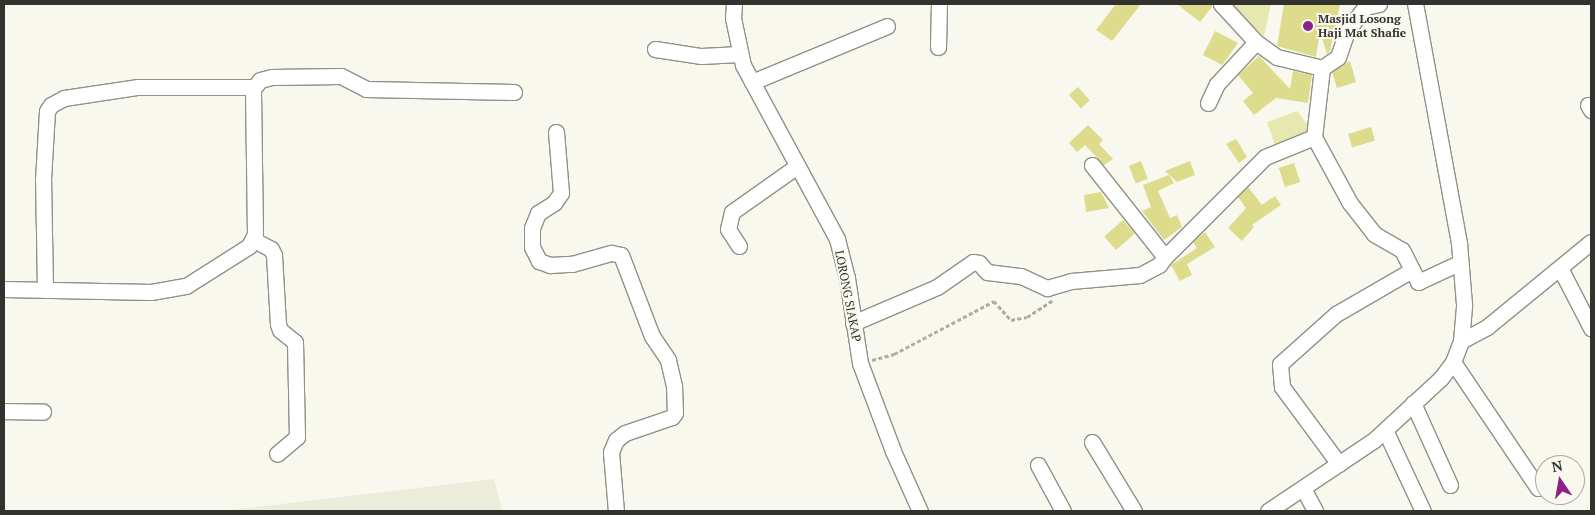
<!DOCTYPE html>
<style>
body{margin:0}
#map{position:relative;width:1595px;height:515px;overflow:hidden;background:#f8f8ee;font-family:"PT Serif",serif}
div>[style]{position:absolute}
.built>*{inset:0;background:#ebecda}
.green>*{inset:0;background:#e7e8b0}
.building>*{inset:0;background:#dcdc8c;transform-origin:0 0}
.path>*{height:2.5px;margin-top:-1.25px;transform-origin:0;background:repeating-linear-gradient(90deg,#adada5 0 4px,transparent 0 6.5px)}
.roads{filter:drop-shadow(1px 0 #919188) drop-shadow(-1px 0 #919188) drop-shadow(0 1px #919188) drop-shadow(0 -1px #919188)}
.minor>*{height:15px;margin:-7.5px;padding:0 7.5px;transform-origin:7.5px;border-radius:7.5px;background:#fff}
.dots>*{width:14px;height:14px;translate:-50% -50%;box-sizing:border-box;border:2px solid #f8f8ee;border-radius:50%}
span{translate:-50% -50%;white-space:nowrap;text-align:center;line-height:1.15;-webkit-text-stroke:4px #f8f8ee;paint-order:stroke}
.poi-label{font-size:12px;color:#32322e;font-weight:700}
.left{translate:0 -50%;text-align:left}
.street-label{font-size:12px;color:#32322e}
.frame{position:absolute;inset:0;border:5px solid #32322e;pointer-events:none}
.north{position:absolute;left:1535px;top:455px;width:50px;height:50px;box-sizing:border-box;background:#f8f8ee;border:1px solid #a9a9a1;border-radius:50%;rotate:348deg;font-size:14px;font-weight:700;line-height:20px;text-align:center;color:#32322e}
.north::after{content:'';display:block;margin:auto;width:18px;height:22px;background:#8d2185;clip-path:polygon(50% 0,100% 100%,50% 72%,0 100%)}
</style>
<div id="map">
<div class="built">
<div style="clip-path:polygon(494px 479px,502px 511px,223px 511px)"></div>
</div>
<div class="green">
<div style="clip-path:polygon(1224px 4px,1271px 4px,1264px 36px)"></div>
<div style="clip-path:polygon(1297px 111px,1311px 129px,1302px 138px,1276px 148px,1267px 122px)"></div>
</div>
<div class="building">
<div style="clip-path:polygon(1116px 4px,1141px 4px,1112px 41px,1096px 30px)"></div>
<div style="clip-path:polygon(1177px 4px,1212px 4px,1212px 7px,1200px 22px)"></div>
<div style="clip-path:polygon(1284px 4px,1340px 4px,1330px 51px,1327px 54px,1320px 32px,1316px 57px,1277px 46px)"></div>
<div style="clip-path:polygon(1215px 31px,1238px 43px,1222px 65px,1203px 55px)"></div>
<div style="clip-path:polygon(1259px 56px,1290px 89px,1293px 71px,1312px 75px,1308px 103px,1276px 98px,1254px 115px,1243px 101px,1253px 93px,1238px 75px)"></div>
<div style="clip-path:polygon(1350px 61px,1356px 82px,1337px 88px,1332px 72px)"></div>
<div style="left:1078px;top:87px;width:18px;height:12px;rotate:49deg"></div>
<div style="clip-path:polygon(1088px 125px,1103px 140px,1099px 144px,1113px 159px,1104px 165px,1085px 145px,1077px 152px,1069px 143px)"></div>
<div style="left:1371px;top:127px;width:14px;height:24px;rotate:73deg"></div>
<div style="clip-path:polygon(1236px 139px,1247px 157px,1239px 163px,1226px 144px)"></div>
<div style="left:1141px;top:161px;width:19px;height:13px;rotate:69deg"></div>
<div style="clip-path:polygon(1190px 161px,1195px 175px,1177px 182px,1165px 171px)"></div>
<div style="left:1294px;top:163px;width:20px;height:16px;rotate:72deg"></div>
<div style="clip-path:polygon(1169px 175px,1174px 183px,1158px 191px,1170px 218px,1177px 215px,1182px 227px,1164px 240px,1142px 211px,1151px 207px,1143px 185px)"></div>
<div style="clip-path:polygon(1248px 187px,1262px 205px,1275px 196px,1281px 205px,1252px 225px,1254px 227px,1242px 241px,1228px 228px,1246px 208px,1238px 197px)"></div>
<div style="clip-path:polygon(1101px 192px,1109px 208px,1086px 212px,1084px 195px)"></div>
<div style="left:1123px;top:220px;width:18px;height:25px;rotate:49deg"></div>
<div style="clip-path:polygon(1205px 232px,1215px 247px,1187px 264px,1192px 275px,1180px 281px,1171px 265px,1197px 248px,1193px 242px)"></div>
</div>
<div class="path">
<div style="left:872px;top:360px;width:23px;rotate:-15deg"></div>
<div style="left:894px;top:354px;width:113px;rotate:-27.9deg"></div>
<div style="left:994px;top:301px;width:25px;rotate:48deg"></div>
<div style="left:1011px;top:320px;width:16px;rotate:-11deg"></div>
<div style="left:1027px;top:317px;width:30px;rotate:-33deg"></div>
</div>
<div class="roads">
<div class="minor">
<div style="left:734px;top:4px;width:14px;rotate:94deg"></div>
<div style="left:733px;top:18px;width:48px;rotate:78deg"></div>
<div style="left:743px;top:65px;width:198px;rotate:61.6deg"></div>
<div style="left:837px;top:239px;width:40px;rotate:75.6deg"></div>
<div style="left:847px;top:278px;width:86px;rotate:81.3deg"></div>
<div style="left:860px;top:363px;width:94px;rotate:69.4deg"></div>
<div style="left:893px;top:451px;width:66px;rotate:65.8deg"></div>
<div style="left:1221px;top:4px;width:52px;rotate:47.4deg"></div>
<div style="left:1256px;top:42px;width:26px;rotate:36deg"></div>
<div style="left:1277px;top:57px;width:46px;rotate:13.7deg"></div>
<div style="left:1379px;top:4px;width:14px;rotate:168deg"></div>
<div style="left:1365px;top:7px;width:30px;rotate:127deg"></div>
<div style="left:1347px;top:31px;width:28px;rotate:109deg"></div>
<div style="left:1338px;top:57px;width:19px;rotate:145deg"></div>
<div style="left:1322px;top:68px;width:69px;rotate:96.6deg"></div>
<div style="left:1314px;top:137px;width:75px;rotate:61.4deg"></div>
<div style="left:1350px;top:203px;width:39px;rotate:52deg"></div>
<div style="left:1374px;top:234px;width:32px;rotate:30deg"></div>
<div style="left:1402px;top:250px;width:36px;rotate:63deg"></div>
<div style="left:1418px;top:282px;width:47px;rotate:-24.9deg"></div>
<div style="left:938px;top:47px;width:43px;rotate:-88.7deg"></div>
<div style="left:655px;top:49px;width:47px;rotate:8.7deg"></div>
<div style="left:701px;top:56px;width:39px;rotate:-3deg"></div>
<div style="left:752px;top:82px;width:146px;rotate:-22.5deg"></div>
<div style="left:1208px;top:103px;width:21px;rotate:-65deg"></div>
<div style="left:1217px;top:84px;width:57px;rotate:-47.1deg"></div>
<div style="left:1588px;top:105px;width:6px;rotate:59deg"></div>
<div style="left:556px;top:132px;width:61px;rotate:85.3deg"></div>
<div style="left:561px;top:193px;width:12px;rotate:125deg"></div>
<div style="left:554px;top:203px;width:19px;rotate:148deg"></div>
<div style="left:538px;top:213px;width:16px;rotate:112deg"></div>
<div style="left:532px;top:228px;width:19px;rotate:90deg"></div>
<div style="left:532px;top:247px;width:16px;rotate:63deg"></div>
<div style="left:539px;top:261px;width:12px;rotate:20deg"></div>
<div style="left:550px;top:265px;width:22px;rotate:-3deg"></div>
<div style="left:572px;top:264px;width:41px;rotate:-15.8deg"></div>
<div style="left:611px;top:253px;width:10px;rotate:11deg"></div>
<div style="left:621px;top:255px;width:87px;rotate:69.1deg"></div>
<div style="left:652px;top:336px;width:29px;rotate:56deg"></div>
<div style="left:668px;top:360px;width:26px;rotate:77deg"></div>
<div style="left:674px;top:385px;width:28px;rotate:88deg"></div>
<div style="left:675px;top:413px;width:5px;rotate:127deg"></div>
<div style="left:672px;top:417px;width:50px;rotate:161.2deg"></div>
<div style="left:625px;top:433px;width:11px;rotate:142deg"></div>
<div style="left:616px;top:440px;width:13px;rotate:113deg"></div>
<div style="left:611px;top:452px;width:59px;rotate:85.2deg"></div>
<div style="left:1092px;top:165px;width:117px;rotate:51.6deg"></div>
<div style="left:1165px;top:257px;width:141px;rotate:-45deg"></div>
<div style="left:1265px;top:157px;width:53px;rotate:-22.2deg"></div>
<div style="left:254px;top:240px;width:19px;rotate:28deg"></div>
<div style="left:271px;top:249px;width:7px;rotate:63deg"></div>
<div style="left:274px;top:255px;width:69px;rotate:86.7deg"></div>
<div style="left:278px;top:324px;width:6px;rotate:72deg"></div>
<div style="left:280px;top:330px;width:19px;rotate:39deg"></div>
<div style="left:295px;top:342px;width:95px;rotate:88.8deg"></div>
<div style="left:297px;top:437px;width:26px;rotate:140deg"></div>
<div style="left:739px;top:246px;width:20px;rotate:-123deg"></div>
<div style="left:728px;top:229px;width:17px;rotate:-77deg"></div>
<div style="left:732px;top:212px;width:80px;rotate:-35.3deg"></div>
<div style="left:1560px;top:268px;width:68px;rotate:62.7deg"></div>
<div style="left:4px;top:289px;width:147px;rotate:1.2deg"></div>
<div style="left:151px;top:292px;width:36px;rotate:-10deg"></div>
<div style="left:186px;top:286px;width:75px;rotate:-32.4deg"></div>
<div style="left:249px;top:246px;width:13px;rotate:-63deg"></div>
<div style="left:255px;top:234px;width:145px;rotate:-90.8deg"></div>
<div style="left:253px;top:89px;width:11px;rotate:-52deg"></div>
<div style="left:260px;top:80px;width:12px;rotate:-14deg"></div>
<div style="left:272px;top:77px;width:69px;rotate:-0.8deg"></div>
<div style="left:341px;top:76px;width:28px;rotate:27deg"></div>
<div style="left:366px;top:89px;width:148px;rotate:1.2deg"></div>
<div style="left:45px;top:290px;width:110px;rotate:-91deg"></div>
<div style="left:43px;top:180px;width:69px;rotate:-86.7deg"></div>
<div style="left:47px;top:111px;width:7px;rotate:-56deg"></div>
<div style="left:51px;top:105px;width:15px;rotate:-28deg"></div>
<div style="left:64px;top:98px;width:75px;rotate:-8.5deg"></div>
<div style="left:138px;top:87px;width:116px"></div>
<div style="left:853px;top:323px;width:91px;rotate:-23.2deg"></div>
<div style="left:937px;top:287px;width:44px;rotate:-34.8deg"></div>
<div style="left:973px;top:262px;width:6px;rotate:9deg"></div>
<div style="left:979px;top:263px;width:12px;rotate:48deg"></div>
<div style="left:987px;top:272px;width:34px;rotate:7deg"></div>
<div style="left:1021px;top:276px;width:29px;rotate:25deg"></div>
<div style="left:1047px;top:288px;width:25px;rotate:-16deg"></div>
<div style="left:1071px;top:281px;width:69px;rotate:-5deg"></div>
<div style="left:1140px;top:275px;width:21px;rotate:-28deg"></div>
<div style="left:1159px;top:265px;width:10px;rotate:-53deg"></div>
<div style="left:1461px;top:341px;width:30px;rotate:-28deg"></div>
<div style="left:1487px;top:327px;width:134px;rotate:-39.3deg"></div>
<div style="left:1453px;top:362px;width:152px;rotate:56deg"></div>
<div style="left:1413px;top:403px;width:90px;rotate:65.7deg"></div>
<div style="left:4px;top:411px;width:39px;rotate:1deg"></div>
<div style="left:1385px;top:430px;width:89px;rotate:64.9deg"></div>
<div style="left:1092px;top:442px;width:81px;rotate:58.7deg"></div>
<div style="left:1339px;top:464px;width:96px;rotate:-126.5deg"></div>
<div style="left:1282px;top:387px;width:23px;rotate:-95deg"></div>
<div style="left:1280px;top:364px;width:75px;rotate:-41.8deg"></div>
<div style="left:1336px;top:314px;width:88px;rotate:-30.1deg"></div>
<div style="left:1038px;top:465px;width:52px;rotate:61.5deg"></div>
<div style="left:1303px;top:488px;width:26px;rotate:62deg"></div>
<div style="left:1268px;top:511px;width:128px;rotate:-33.8deg"></div>
<div style="left:1374px;top:440px;width:91px;rotate:-42.8deg"></div>
<div style="left:1441px;top:378px;width:20px;rotate:-53deg"></div>
<div style="left:1453px;top:362px;width:22px;rotate:-69deg"></div>
<div style="left:1461px;top:341px;width:37px;rotate:-85deg"></div>
<div style="left:1464px;top:304px;width:61px;rotate:-94.7deg"></div>
<div style="left:1459px;top:243px;width:243px;rotate:-100.4deg"></div>
</div>
</div>
<div class="dots">
<div style="left:1308px;top:26px;background:#8d2185"></div>
</div>
<div class="poi-label">
<span class="left" style="left:1318px;top:26px">Masjid Losong<br>Haji Mat Shafie</span>
</div>
<div class="street-label">
<span style="left:848px;top:296px;rotate:79deg">LORONG SIAKAP</span>
</div>
<div class="frame"></div>
<div class="north">N</div>
</div>
